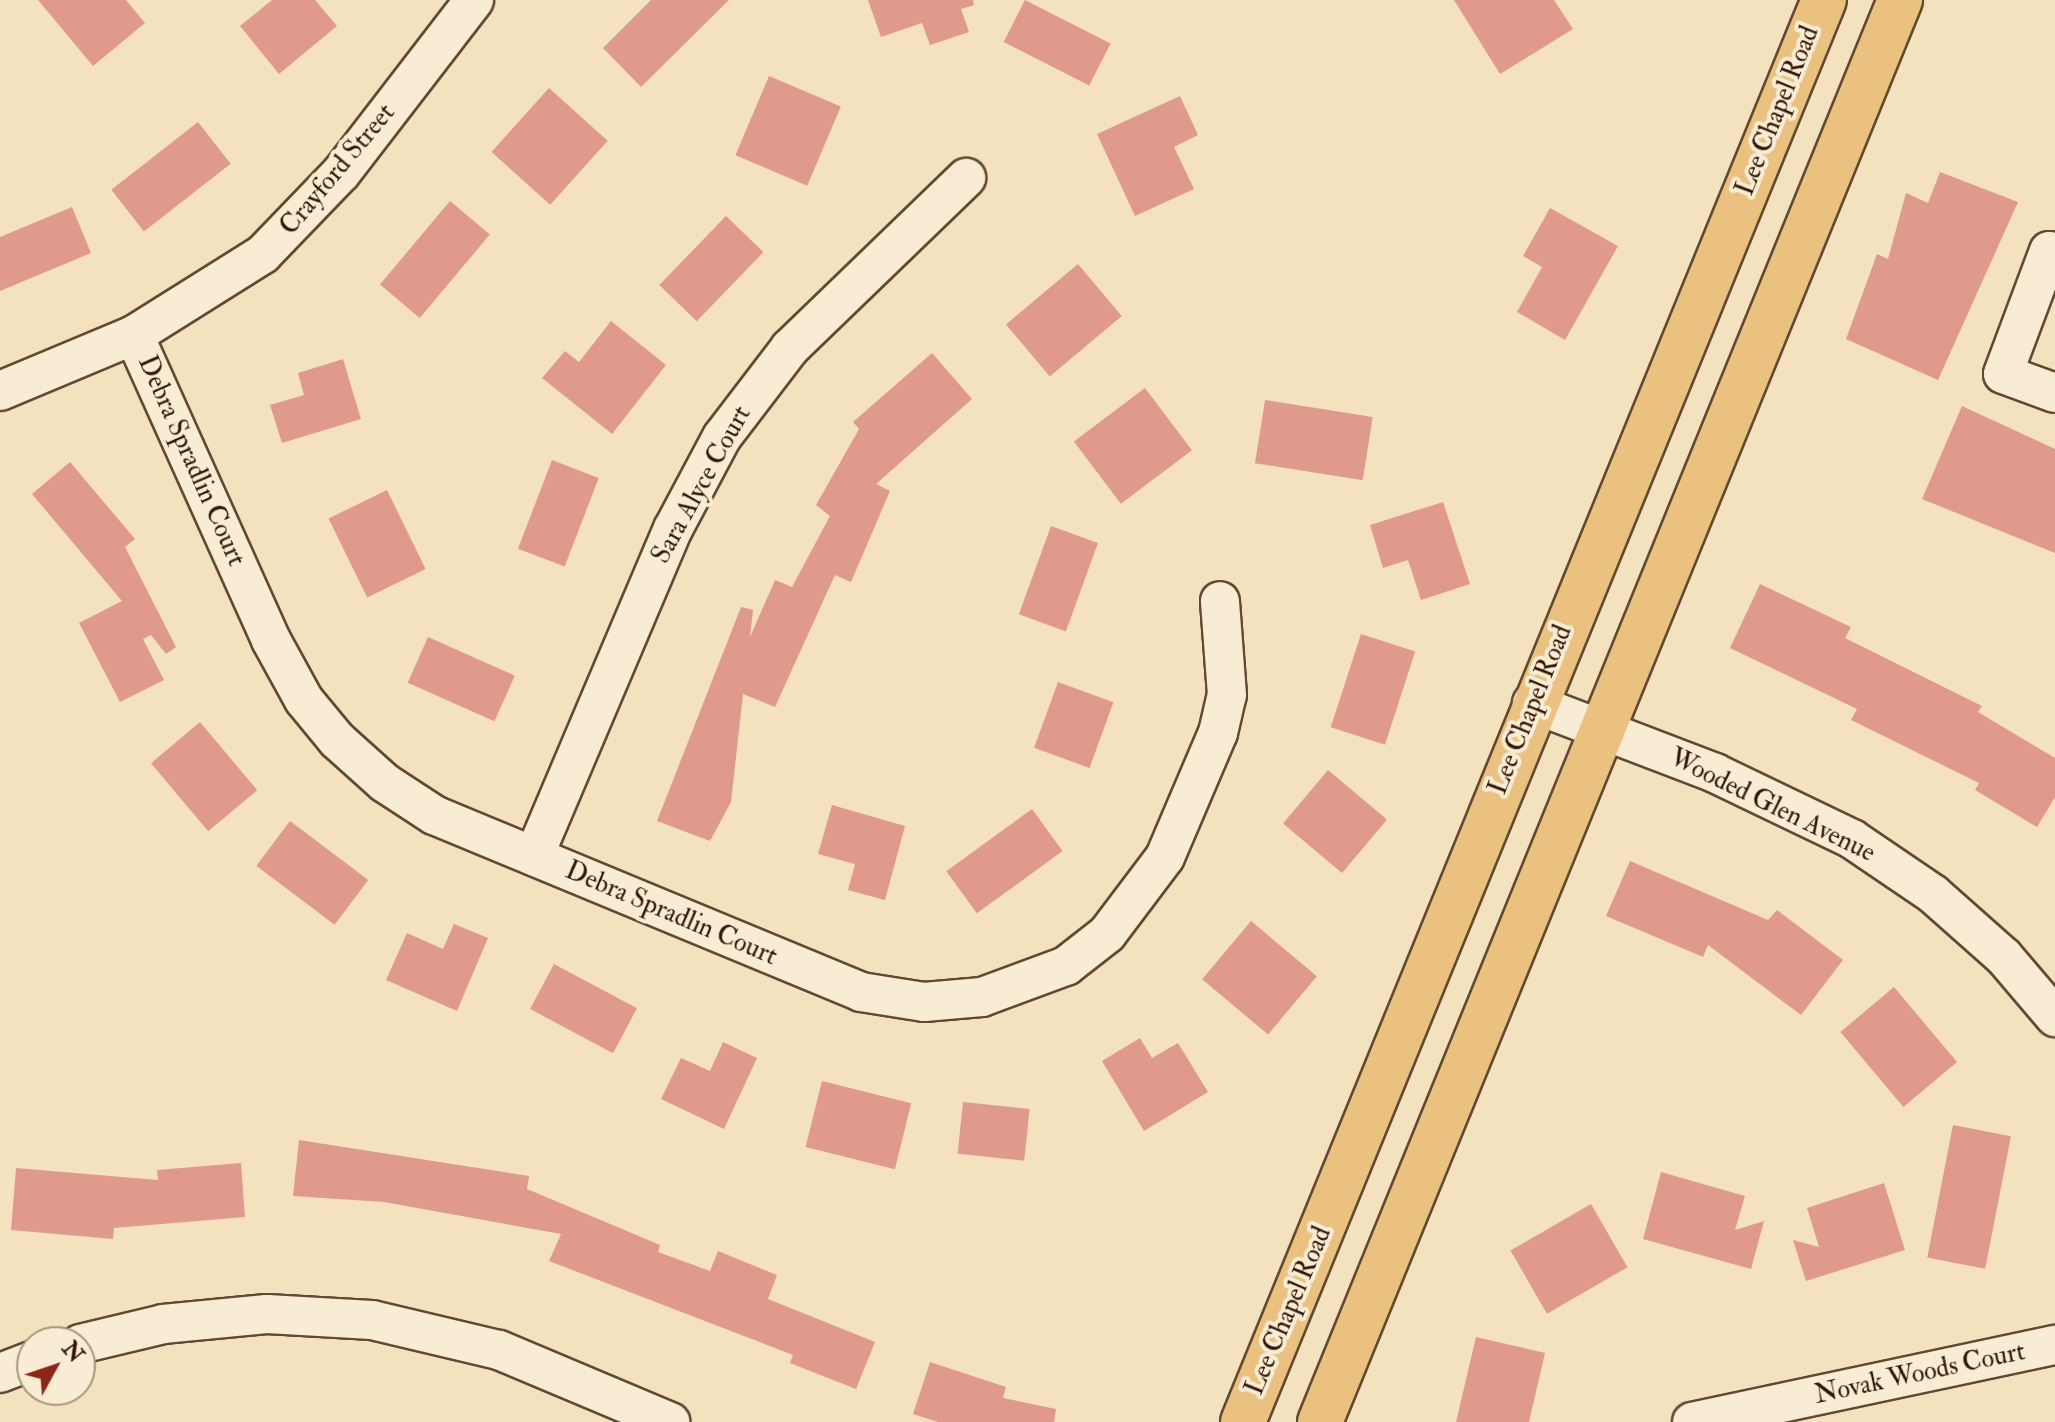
<!DOCTYPE html>
<style>
body{margin:0}
#map{position:relative;width:2055px;height:1422px;overflow:hidden;background:#f4e2be;font-family:"IM FELL Double Pica",serif}
div>[style]{position:absolute}
.building>*{inset:0;background:#e0998d;transform-origin:0 0}
.roads{filter:drop-shadow(2px 0 #624931) drop-shadow(-2px 0 #624931) drop-shadow(0 2px #624931) drop-shadow(0 -2px #624931)}
.minor>*{height:38px;margin:-19px;padding:0 19px;transform-origin:19px;border-radius:19px;background:#f8ecd5}
.major>*{height:44px;margin:-22px;padding:0 22px;transform-origin:22px;border-radius:22px;background:#eac17f}
span{translate:-50% -50%;white-space:nowrap;text-align:center;line-height:1.15;-webkit-text-stroke:8px #f8ecd5;paint-order:stroke}
.street-label{font-size:26px;color:#311602}
.north{position:absolute;left:16px;top:1326px;width:80px;height:80px;box-sizing:border-box;background:#f8ecd5;border:2px solid #a89681;border-radius:50%;rotate:50deg;font-size:22px;font-weight:700;line-height:32px;text-align:center;color:#311602}
.north::after{content:'';display:block;margin:auto;width:28px;height:36px;background:#8f2418;clip-path:polygon(50% 0,100% 100%,50% 72%,0 100%)}
</style>
<div id="map">
<div class="building">
<div style="clip-path:polygon(38px 0,126px 0,145px 23px,93px 66px)"></div>
<div style="clip-path:polygon(272px 0,315px 0,337px 26px,279px 74px,240px 26px)"></div>
<div style="clip-path:polygon(651px 0,729px 0,641px 87px,603px 48px)"></div>
<div style="clip-path:polygon(868px 0,973px 0,974px 5px,961px 9px,969px 32px,930px 45px,922px 23px,881px 37px)"></div>
<div style="left:1025px;top:0;width:96px;height:47px;rotate:27deg"></div>
<div style="clip-path:polygon(1454px 0,1554px 0,1573px 29px,1500px 74px)"></div>
<div style="left:769px;top:76px;width:78px;height:86px;rotate:23deg"></div>
<div style="left:549px;top:88px;width:79px;height:86px;rotate:42deg"></div>
<div style="clip-path:polygon(1180px 96px,1198px 135px,1174px 147px,1194px 189px,1135px 216px,1097px 134px)"></div>
<div style="left:198px;top:122px;width:53px;height:110px;rotate:52deg"></div>
<div style="clip-path:polygon(1940px 172px,2018px 202px,1938px 380px,1846px 339px,1877px 254px,1888px 259px,1906px 193px,1928px 203px)"></div>
<div style="left:450px;top:201px;width:52px;height:109px;rotate:40deg"></div>
<div style="clip-path:polygon(72px 207px,91px 253px,0 291px,0 237px)"></div>
<div style="clip-path:polygon(1550px 208px,1618px 246px,1565px 340px,1517px 312px,1542px 267px,1523px 256px)"></div>
<div style="left:726px;top:216px;width:52px;height:96px;rotate:44deg"></div>
<div style="left:1078px;top:264px;width:68px;height:94px;rotate:50deg"></div>
<div style="clip-path:polygon(611px 321px,666px 365px,612px 434px,542px 378px,565px 351px,579px 362px)"></div>
<div style="clip-path:polygon(932px 353px,972px 399px,876px 484px,890px 491px,851px 582px,835px 575px,775px 707px,743px 694px,731px 802px,710px 841px,657px 821px,741px 607px,753px 610px,750px 637px,775px 580px,792px 587px,830px 516px,816px 505px,859px 429px,853px 422px)"></div>
<div style="clip-path:polygon(343px 359px,361px 419px,282px 443px,270px 405px,304px 395px,298px 373px)"></div>
<div style="left:1145px;top:388px;width:78px;height:89px;rotate:53deg"></div>
<div style="left:1265px;top:400px;width:109px;height:64px;rotate:9deg"></div>
<div style="clip-path:polygon(1962px 406px,2055px 449px,2055px 553px,1922px 499px)"></div>
<div style="left:552px;top:460px;width:50px;height:95px;rotate:21deg"></div>
<div style="clip-path:polygon(70px 462px,135px 539px,125px 547px,176px 647px,166px 654px,151px 635px,143px 639px,164px 680px,120px 702px,79px 623px,122px 601px,32px 494px)"></div>
<div style="left:387px;top:490px;width:88px;height:65px;rotate:64deg"></div>
<div style="clip-path:polygon(1443px 502px,1470px 584px,1421px 600px,1408px 560px,1383px 568px,1370px 525px)"></div>
<div style="left:1051px;top:526px;width:50px;height:94px;rotate:20deg"></div>
<div style="clip-path:polygon(1760px 584px,1851px 627px,1845px 638px,1982px 706px,1978px 712px,2055px 758px,2055px 797px,2037px 827px,1975px 790px,1979px 783px,1851px 720px,1857px 709px,1730px 648px)"></div>
<div style="left:1361px;top:634px;width:57px;height:98px;rotate:18deg"></div>
<div style="left:428px;top:637px;width:95px;height:50px;rotate:24deg"></div>
<div style="left:1058px;top:682px;width:59px;height:70px;rotate:20deg"></div>
<div style="left:200px;top:722px;width:89px;height:64px;rotate:50deg"></div>
<div style="left:1328px;top:770px;width:77px;height:70px;rotate:40deg"></div>
<div style="clip-path:polygon(832px 805px,905px 826px,885px 900px,848px 890px,855px 864px,818px 854px)"></div>
<div style="left:1032px;top:809px;width:52px;height:106px;rotate:54deg"></div>
<div style="left:290px;top:821px;width:98px;height:56px;rotate:37deg"></div>
<div style="clip-path:polygon(1630px 861px,1768px 920px,1777px 910px,1843px 960px,1801px 1015px,1708px 945px,1703px 957px,1606px 916px)"></div>
<div style="left:1251px;top:921px;width:86px;height:76px;rotate:40deg"></div>
<div style="clip-path:polygon(454px 924px,488px 938px,457px 1011px,386px 980px,407px 933px,443px 949px)"></div>
<div style="left:554px;top:964px;width:94px;height:51px;rotate:28deg"></div>
<div style="left:1894px;top:987px;width:98px;height:70px;rotate:50deg"></div>
<div style="clip-path:polygon(1140px 1038px,1152px 1058px,1178px 1043px,1208px 1092px,1144px 1131px,1102px 1061px)"></div>
<div style="clip-path:polygon(723px 1042px,757px 1058px,724px 1129px,661px 1099px,681px 1058px,710px 1071px)"></div>
<div style="left:822px;top:1081px;width:92px;height:68px;rotate:14deg"></div>
<div style="left:963px;top:1102px;width:67px;height:52px;rotate:6deg"></div>
<div style="left:1953px;top:1125px;width:59px;height:135px;rotate:11deg"></div>
<div style="clip-path:polygon(299px 1140px,529px 1176px,527px 1189px,660px 1245px,658px 1252px,710px 1271px,718px 1251px,777px 1275px,768px 1299px,875px 1342px,856px 1389px,790px 1363px,793px 1355px,549px 1261px,561px 1234px,384px 1202px,293px 1196px)"></div>
<div style="clip-path:polygon(241px 1163px,245px 1217px,114px 1228px,113px 1239px,11px 1230px,16px 1168px,158px 1180px,157px 1170px)"></div>
<div style="clip-path:polygon(1661px 1172px,1745px 1196px,1735px 1230px,1764px 1221px,1751px 1269px,1643px 1239px)"></div>
<div style="clip-path:polygon(1884px 1183px,1905px 1250px,1806px 1281px,1793px 1240px,1819px 1247px,1807px 1208px)"></div>
<div style="left:1591px;top:1204px;width:73px;height:93px;rotate:60deg"></div>
<div style="clip-path:polygon(1476px 1337px,1545px 1353px,1529px 1422px,1456px 1422px)"></div>
<div style="clip-path:polygon(930px 1362px,1006px 1387px,1003px 1398px,1056px 1409px,1054px 1422px,938px 1422px,913px 1414px)"></div>
</div>
<div class="roads">
<div class="minor">
<div style="left:2055px;top:253px;width:6px;rotate:-162deg"></div>
<div style="left:2049px;top:251px;width:131px;rotate:110.5deg"></div>
<div style="left:2003px;top:374px;width:55px;rotate:20.1deg"></div>
<div style="left:134px;top:335px;width:334px;rotate:65.8deg"></div>
<div style="left:271px;top:640px;width:68px;rotate:61.2deg"></div>
<div style="left:304px;top:700px;width:52px;rotate:50.5deg"></div>
<div style="left:337px;top:740px;width:64px;rotate:41.9deg"></div>
<div style="left:385px;top:783px;width:59px;rotate:33.1deg"></div>
<div style="left:434px;top:815px;width:462px;rotate:22.5deg"></div>
<div style="left:861px;top:992px;width:64px;rotate:9deg"></div>
<div style="left:924px;top:1002px;width:58px;rotate:-4.9deg"></div>
<div style="left:982px;top:997px;width:90px;rotate:-20.3deg"></div>
<div style="left:1066px;top:966px;width:52px;rotate:-38deg"></div>
<div style="left:1107px;top:934px;width:96px;rotate:-53deg"></div>
<div style="left:1165px;top:857px;width:135px;rotate:-66.9deg"></div>
<div style="left:1218px;top:733px;width:39px;rotate:-77deg"></div>
<div style="left:1227px;top:695px;width:94px;rotate:-94.3deg"></div>
<div style="left:0;top:391px;width:145px;rotate:-22.7deg"></div>
<div style="left:134px;top:335px;width:152px;rotate:-32.1deg"></div>
<div style="left:263px;top:254px;width:112px;rotate:-46.1deg"></div>
<div style="left:341px;top:173px;width:218px;rotate:-52.4deg"></div>
<div style="left:1532px;top:703px;width:196px;rotate:20.9deg"></div>
<div style="left:1715px;top:773px;width:152px;rotate:25.7deg"></div>
<div style="left:1852px;top:839px;width:98px;rotate:34.2deg"></div>
<div style="left:1933px;top:894px;width:95px;rotate:41.6deg"></div>
<div style="left:2004px;top:957px;width:79px;rotate:49.6deg"></div>
<div style="left:534px;top:856px;width:355px;rotate:-67deg"></div>
<div style="left:673px;top:529px;width:104px;rotate:-62deg"></div>
<div style="left:722px;top:437px;width:112px;rotate:-52.6deg"></div>
<div style="left:790px;top:348px;width:245px;rotate:-44deg"></div>
<div style="left:80px;top:1344px;width:85px;rotate:-13.5deg"></div>
<div style="left:163px;top:1324px;width:104px;rotate:-5.5deg"></div>
<div style="left:267px;top:1314px;width:105px;rotate:3.3deg"></div>
<div style="left:372px;top:1320px;width:130px;rotate:13.3deg"></div>
<div style="left:499px;top:1350px;width:186px;rotate:22.8deg"></div>
<div style="left:0;top:1373px;width:34px;rotate:-21deg"></div>
<div style="left:1692px;top:1422px;width:371px;rotate:-12deg"></div>
</div>
<div class="major">
<div style="left:1243px;top:1422px;width:1536px;rotate:-67.78deg"></div>
<div style="left:1320px;top:1422px;width:1536px;rotate:-67.81deg"></div>
</div>
</div>
<div class="street-label">
<span style="left:1778px;top:111px;rotate:-68deg">Lee Chapel Road</span>
<span style="left:338px;top:170px;rotate:-50deg">Crayford Street</span>
<span style="left:191px;top:461px;rotate:66deg">Debra Spradlin Court</span>
<span style="left:702px;top:485px;rotate:-61deg">Sara Alyce Court</span>
<span style="left:1531px;top:710px;rotate:-68deg">Lee Chapel Road</span>
<span style="left:1772px;top:806px;rotate:26deg">Wooded Glen Avenue</span>
<span style="left:671px;top:914px;rotate:23deg">Debra Spradlin Court</span>
<span style="left:1289px;top:1311px;rotate:-67deg">Lee Chapel Road</span>
<span style="left:1920px;top:1374px;rotate:-12deg">Novak Woods Court</span>
</div>
<div class="north">N</div>
</div>
